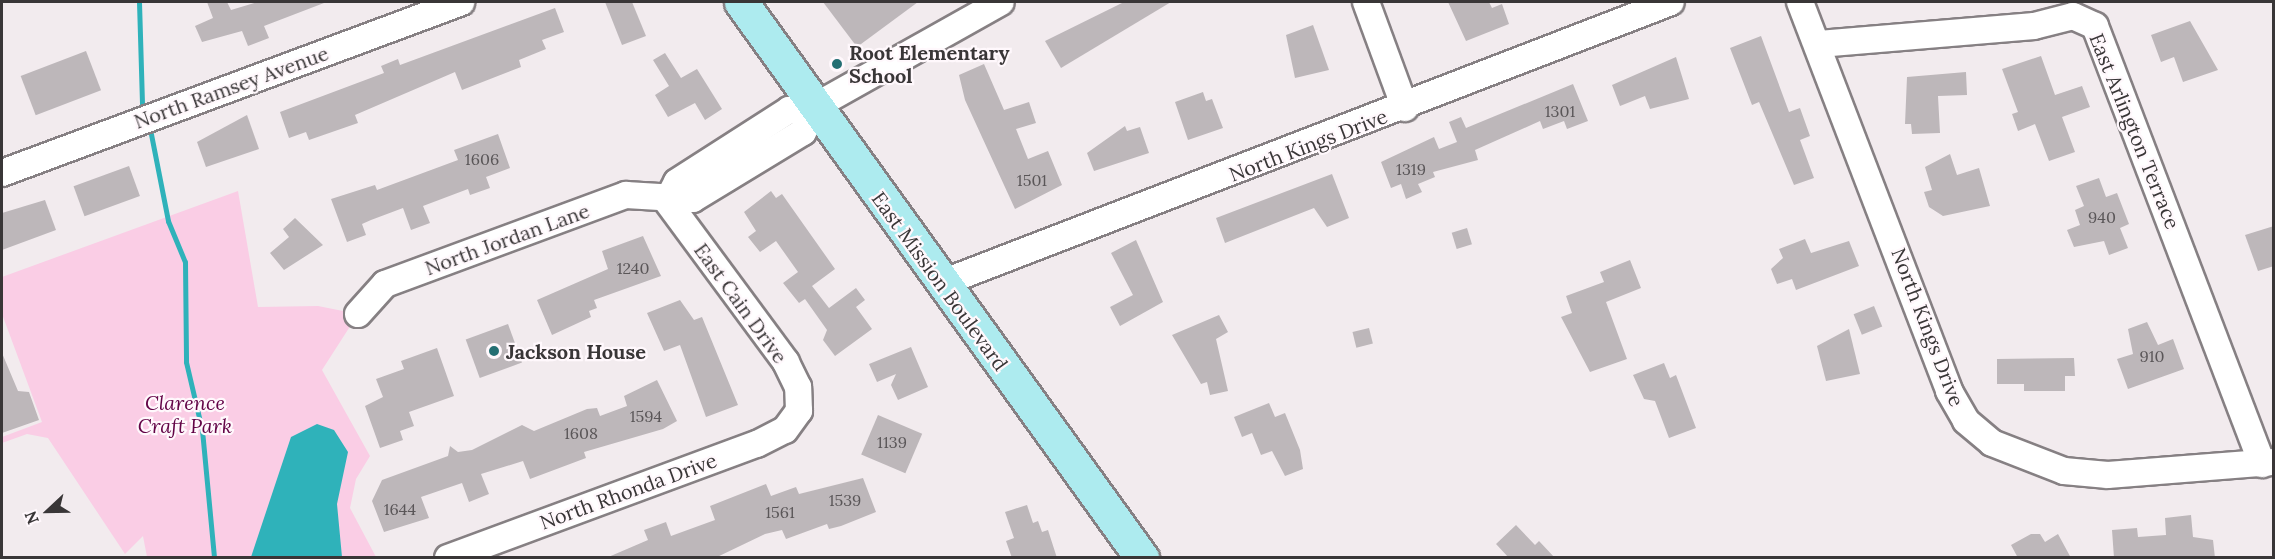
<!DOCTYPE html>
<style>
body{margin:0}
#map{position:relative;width:2275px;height:559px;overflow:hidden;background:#f2ebee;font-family:Lora,serif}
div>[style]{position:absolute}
.green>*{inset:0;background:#facde5}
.water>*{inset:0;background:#2fb2ba}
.stream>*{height:5px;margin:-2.5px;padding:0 2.5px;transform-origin:2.5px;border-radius:2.5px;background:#2fb2ba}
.building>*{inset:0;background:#bdb7ba;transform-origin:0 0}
.roads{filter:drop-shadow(2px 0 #868083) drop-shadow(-2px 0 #868083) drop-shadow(0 2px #868083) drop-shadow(0 -2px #868083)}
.minor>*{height:26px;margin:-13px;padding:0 13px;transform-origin:13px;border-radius:13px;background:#fff}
.major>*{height:33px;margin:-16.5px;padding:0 16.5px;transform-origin:16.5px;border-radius:16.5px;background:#adebef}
.dots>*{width:16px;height:16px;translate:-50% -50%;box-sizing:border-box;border:3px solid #fff8fc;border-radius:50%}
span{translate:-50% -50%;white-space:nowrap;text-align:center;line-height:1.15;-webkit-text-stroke:4.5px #fff8fc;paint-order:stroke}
.number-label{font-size:16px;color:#5a5658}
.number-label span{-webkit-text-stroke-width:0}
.poi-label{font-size:20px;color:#393637;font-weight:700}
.left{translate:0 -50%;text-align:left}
.street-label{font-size:20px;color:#393637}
.park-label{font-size:20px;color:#620346;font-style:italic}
.frame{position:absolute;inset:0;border:3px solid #393637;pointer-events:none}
.north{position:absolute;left:18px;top:481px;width:60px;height:60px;-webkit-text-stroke:4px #fff8fc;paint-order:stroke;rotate:248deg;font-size:16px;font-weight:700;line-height:24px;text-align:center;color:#393637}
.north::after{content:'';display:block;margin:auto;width:21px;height:27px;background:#393637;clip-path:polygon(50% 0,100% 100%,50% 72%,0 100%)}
</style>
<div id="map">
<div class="green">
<div style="clip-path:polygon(238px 191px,258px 307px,318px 306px,358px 314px,322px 370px,370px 456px,356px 479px,350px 508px,376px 557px,147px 557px,143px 536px,125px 554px,48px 438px,27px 434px,2px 443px,2px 437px,42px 422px,2px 314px,2px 277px)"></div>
</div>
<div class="water">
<div style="clip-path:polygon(317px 424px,334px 430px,348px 452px,337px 504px,342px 557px,251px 557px,291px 437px)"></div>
</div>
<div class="stream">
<div style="left:139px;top:2px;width:104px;rotate:88.3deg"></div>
<div style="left:150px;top:129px;width:94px;rotate:78.9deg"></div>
<div style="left:168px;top:221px;width:44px;rotate:67.5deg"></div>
<div style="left:185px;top:262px;width:100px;rotate:89.4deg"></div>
<div style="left:186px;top:362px;width:70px;rotate:76.8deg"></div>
<div style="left:202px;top:430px;width:129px;rotate:84.6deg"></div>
</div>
<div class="building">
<div style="clip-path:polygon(207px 2px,227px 2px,231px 10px,258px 2px,324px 3px,264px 26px,269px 38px,248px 46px,242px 31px,202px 42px,195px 26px,213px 18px)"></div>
<div style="clip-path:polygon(605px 2px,632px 2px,646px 36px,622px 45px)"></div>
<div style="clip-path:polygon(823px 2px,918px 2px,857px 47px)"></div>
<div style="clip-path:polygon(1124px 2px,1171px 2px,1061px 68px,1045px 41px)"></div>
<div style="clip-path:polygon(1448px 2px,1489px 2px,1492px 8px,1502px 4px,1509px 24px,1466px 41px)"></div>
<div style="clip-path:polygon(555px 8px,564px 32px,542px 40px,546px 49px,519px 60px,521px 67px,462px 90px,455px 72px,355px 115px,358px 123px,309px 140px,306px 132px,289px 138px,280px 112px,384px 73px,381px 66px,398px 59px,400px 65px)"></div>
<div style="clip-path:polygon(2190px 21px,2218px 70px,2183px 82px,2174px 57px,2161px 62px,2151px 35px)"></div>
<div style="clip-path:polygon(1313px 25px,1329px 70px,1295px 78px,1286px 35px)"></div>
<div style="clip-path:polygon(1761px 36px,1789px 112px,1800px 108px,1810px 136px,1800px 140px,1814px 178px,1794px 185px,1759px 102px,1752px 105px,1730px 48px)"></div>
<div style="left:86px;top:51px;width:42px;height:70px;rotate:69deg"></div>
<div style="clip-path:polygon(665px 53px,681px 78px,697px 69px,722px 109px,705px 120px,695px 103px,668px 117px,655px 95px,669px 86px,653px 60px)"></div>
<div style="clip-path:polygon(2041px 56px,2055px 95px,2082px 86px,2090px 107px,2062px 117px,2075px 152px,2049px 161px,2035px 124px,2018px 131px,2012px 114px,2018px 112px,2002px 69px)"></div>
<div style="clip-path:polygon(1676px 57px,1689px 99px,1650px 109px,1645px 96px,1620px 106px,1612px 85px)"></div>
<div style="clip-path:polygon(984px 64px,1004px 110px,1029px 102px,1036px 123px,1016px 129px,1028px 159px,1048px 151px,1062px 185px,1015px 209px,965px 100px,959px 75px)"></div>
<div style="clip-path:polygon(1966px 72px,1967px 95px,1938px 96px,1940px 133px,1912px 134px,1911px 124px,1905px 124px,1907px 77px)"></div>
<div style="clip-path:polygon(1573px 84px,1588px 121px,1567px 129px,1564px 121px,1543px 129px,1540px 121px,1475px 150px,1478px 160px,1433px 172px,1435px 177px,1418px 184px,1422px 192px,1406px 199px,1401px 184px,1391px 188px,1381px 162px,1434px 137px,1439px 149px,1457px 142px,1449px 122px,1461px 117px,1466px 128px)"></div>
<div style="clip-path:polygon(1203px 92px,1206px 101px,1212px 99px,1223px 128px,1188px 140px,1175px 102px)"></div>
<div style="clip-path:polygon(247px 115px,259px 149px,206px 167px,197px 142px)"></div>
<div style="clip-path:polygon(1125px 126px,1127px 131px,1140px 127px,1149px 153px,1094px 171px,1087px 153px)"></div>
<div style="clip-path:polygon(498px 134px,510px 168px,486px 177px,490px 188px,470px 195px,468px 189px,423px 206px,430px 223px,411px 230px,403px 208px,371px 220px,362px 224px,366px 235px,347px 242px,331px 199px,375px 185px,377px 190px,458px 160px,454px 150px)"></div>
<div style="clip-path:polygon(1950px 154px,1957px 175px,1979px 168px,1990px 206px,1943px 216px,1929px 207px,1924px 192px,1932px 190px,1925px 167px)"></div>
<div style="left:129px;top:166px;width:32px;height:59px;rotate:70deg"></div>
<div style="clip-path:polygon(1332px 174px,1349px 218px,1327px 227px,1314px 208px,1225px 243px,1216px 218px)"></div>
<div style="clip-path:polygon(2099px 178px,2106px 197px,2117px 193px,2129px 224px,2120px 228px,2128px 248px,2109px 255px,2104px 241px,2074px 247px,2067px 230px,2080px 225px,2075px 210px,2084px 206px,2076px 186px)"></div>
<div style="clip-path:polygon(771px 191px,776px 198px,782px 194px,835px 269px,812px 286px,829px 308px,856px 288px,865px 300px,856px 307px,872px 329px,835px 356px,823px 340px,827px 330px,805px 299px,799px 303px,783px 283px,798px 272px,776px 241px,760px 252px,748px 237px,756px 231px,744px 212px)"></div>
<div style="clip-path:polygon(45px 200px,56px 230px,2px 250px,2px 213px)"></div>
<div style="clip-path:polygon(295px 218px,323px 245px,284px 270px,270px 253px,289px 237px,283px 229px)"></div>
<div style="clip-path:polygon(2274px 226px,2274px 266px,2258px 271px,2245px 235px)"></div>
<div style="left:1467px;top:228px;width:17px;height:16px;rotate:73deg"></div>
<div style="clip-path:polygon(643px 236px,661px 276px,594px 300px,597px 308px,589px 311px,591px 317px,552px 335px,537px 300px,608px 269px,602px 251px)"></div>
<div style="clip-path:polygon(1805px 239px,1811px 253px,1849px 241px,1859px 266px,1796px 290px,1792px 279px,1777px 284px,1771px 269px,1783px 258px,1779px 249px)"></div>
<div style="clip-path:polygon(1136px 240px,1163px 302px,1120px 326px,1110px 307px,1133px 295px,1111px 253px)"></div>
<div style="clip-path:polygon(1630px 260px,1641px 288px,1606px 302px,1627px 359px,1590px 372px,1561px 317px,1572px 313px,1566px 296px,1604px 282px,1600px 272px)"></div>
<div style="clip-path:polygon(680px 300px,694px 320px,702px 317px,738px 405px,706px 417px,680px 345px,664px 351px,647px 313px)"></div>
<div style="left:1874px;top:306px;width:22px;height:22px;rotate:68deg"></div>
<div style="clip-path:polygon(1219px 315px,1228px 332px,1216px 339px,1228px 391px,1210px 395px,1207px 382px,1201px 384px,1172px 335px)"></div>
<div style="clip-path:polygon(2147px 322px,2158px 345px,2173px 339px,2184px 369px,2128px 389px,2117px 359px,2133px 354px,2128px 329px)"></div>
<div style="left:508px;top:324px;width:41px;height:45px;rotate:70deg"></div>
<div style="left:1369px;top:328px;width:16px;height:17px;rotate:76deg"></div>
<div style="clip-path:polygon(1849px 329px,1860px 374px,1826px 381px,1817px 346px)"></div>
<div style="clip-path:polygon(911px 347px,928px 387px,898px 400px,891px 385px,896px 374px,877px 382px,869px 364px)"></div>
<div style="clip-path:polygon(437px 348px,454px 396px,409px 412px,414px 426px,400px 431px,403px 440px,380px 448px,365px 406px,383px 397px,376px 379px,404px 369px,401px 361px)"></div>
<div style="clip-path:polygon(2px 353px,18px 391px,29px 392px,39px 420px,2px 433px)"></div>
<div style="clip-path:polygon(2074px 358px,2075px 376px,2065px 376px,2065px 391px,2024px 391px,2024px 384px,1997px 384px,1997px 359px)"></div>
<div style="clip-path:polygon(1664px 363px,1670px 378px,1676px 375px,1696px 428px,1669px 438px,1655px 401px,1644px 399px,1633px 375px)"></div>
<div style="clip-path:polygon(657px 380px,677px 421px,663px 429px,584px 452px,586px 458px,530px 479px,523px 461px,481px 474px,489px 494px,469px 502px,462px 483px,421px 497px,429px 518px,384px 532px,372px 501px,382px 480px,448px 456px,450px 446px,458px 452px,472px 450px,522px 425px,534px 431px,587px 409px,597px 408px,600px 416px,627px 406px,624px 396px)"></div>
<div style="clip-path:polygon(1269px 403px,1275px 417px,1285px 413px,1300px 450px,1303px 469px,1285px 476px,1272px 451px,1261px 455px,1252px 433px,1242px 437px,1234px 417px)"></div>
<div style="left:878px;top:415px;width:48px;height:43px;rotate:23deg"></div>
<div style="clip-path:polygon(863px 478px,876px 512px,841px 526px,829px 529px,827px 524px,786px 539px,782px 530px,765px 534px,715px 558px,606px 558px,648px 540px,644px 530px,666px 522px,671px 536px,715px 520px,710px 506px,766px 484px,771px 496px,796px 487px,799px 494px)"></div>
<div style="clip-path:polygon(1027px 505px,1033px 523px,1038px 521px,1042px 532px,1048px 530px,1057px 558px,1012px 558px,1006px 541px,1014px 538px,1005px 512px)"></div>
<div style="clip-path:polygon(2191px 515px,2193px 537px,2213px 540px,2215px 558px,2114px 558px,2112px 530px,2137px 528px,2138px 537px,2166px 535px,2165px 518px)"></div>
<div style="clip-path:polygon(1516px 525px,1535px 545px,1539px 541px,1555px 558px,1509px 558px,1496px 544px)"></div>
<div style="clip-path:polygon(2031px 534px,2040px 534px,2045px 542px,2058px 534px,2071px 558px,2018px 558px,2011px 545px)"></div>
</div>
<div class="roads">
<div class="minor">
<div style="left:1366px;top:2px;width:113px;rotate:69.8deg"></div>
<div style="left:1800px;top:2px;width:417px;rotate:69deg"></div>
<div style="left:1949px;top:391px;width:34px;rotate:60deg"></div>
<div style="left:1966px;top:421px;width:34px;rotate:40deg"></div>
<div style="left:1992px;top:443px;width:77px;rotate:21.3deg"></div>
<div style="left:2064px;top:471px;width:44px;rotate:5.2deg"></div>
<div style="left:2108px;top:475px;width:167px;rotate:-4.5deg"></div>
<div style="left:1819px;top:44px;width:216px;rotate:-4.8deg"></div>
<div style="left:2034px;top:26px;width:40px;rotate:-14.4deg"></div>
<div style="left:2073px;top:16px;width:24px;rotate:24deg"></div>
<div style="left:2095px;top:26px;width:469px;rotate:69.1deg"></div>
<div style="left:2px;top:173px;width:490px;rotate:-20.4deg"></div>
<div style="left:667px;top:201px;width:21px;rotate:-62deg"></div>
<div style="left:677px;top:182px;width:133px;rotate:-32.7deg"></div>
<div style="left:789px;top:110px;width:25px;rotate:-7deg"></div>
<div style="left:814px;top:107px;width:214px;rotate:-29.3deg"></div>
<div style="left:942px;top:283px;width:781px;rotate:-21.08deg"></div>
<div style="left:358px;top:314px;width:40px;rotate:-48deg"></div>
<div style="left:385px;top:284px;width:257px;rotate:-20.3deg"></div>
<div style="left:626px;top:195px;width:67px;rotate:3.4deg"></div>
<div style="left:693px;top:199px;width:129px;rotate:-31.3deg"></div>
<div style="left:803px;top:132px;width:27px;rotate:-66deg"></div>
<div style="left:448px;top:558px;width:329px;rotate:-20.3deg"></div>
<div style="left:757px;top:444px;width:31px;rotate:-27deg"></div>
<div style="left:785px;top:430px;width:24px;rotate:-54deg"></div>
<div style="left:799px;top:411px;width:24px;rotate:-92deg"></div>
<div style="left:798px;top:387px;width:28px;rotate:-116deg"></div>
<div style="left:786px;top:362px;width:200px;rotate:-126.5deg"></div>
</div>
<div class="major">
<div style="left:741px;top:2px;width:686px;rotate:54.2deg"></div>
</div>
</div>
<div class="dots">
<div style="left:837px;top:64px;background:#246f73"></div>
<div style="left:494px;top:351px;background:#246f73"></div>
</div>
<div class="number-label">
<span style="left:1560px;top:111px">1301</span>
<span style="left:482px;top:159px">1606</span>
<span style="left:1411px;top:169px">1319</span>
<span style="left:1032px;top:180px">1501</span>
<span style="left:2102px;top:217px">940</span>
<span style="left:633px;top:268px">1240</span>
<span style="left:2152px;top:356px">910</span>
<span style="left:646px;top:416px">1594</span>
<span style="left:581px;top:433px">1608</span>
<span style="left:892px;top:442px">1139</span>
<span style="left:845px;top:500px">1539</span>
<span style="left:400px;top:509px">1644</span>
<span style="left:780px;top:512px">1561</span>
</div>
<div class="poi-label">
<span class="left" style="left:849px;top:64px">Root Elementary<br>School</span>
<span class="left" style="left:506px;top:351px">Jackson House</span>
</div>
<div class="street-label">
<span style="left:231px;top:87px;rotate:-20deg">North Ramsey Avenue</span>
<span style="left:2135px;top:131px;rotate:68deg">East Arlington Terrace</span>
<span style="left:1308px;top:145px;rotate:-21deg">North Kings Drive</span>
<span style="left:507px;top:239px;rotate:-20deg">North Jordan Lane</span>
<span style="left:940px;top:281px;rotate:54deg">East Mission Boulevard</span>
<span style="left:741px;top:303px;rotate:54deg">East Cain Drive</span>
<span style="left:1928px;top:327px;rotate:69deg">North Kings Drive</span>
<span style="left:628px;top:491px;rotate:-20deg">North Rhonda Drive</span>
</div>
<div class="park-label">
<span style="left:185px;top:414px">Clarence<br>Craft Park</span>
</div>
<div class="frame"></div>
<div class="north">N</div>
</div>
